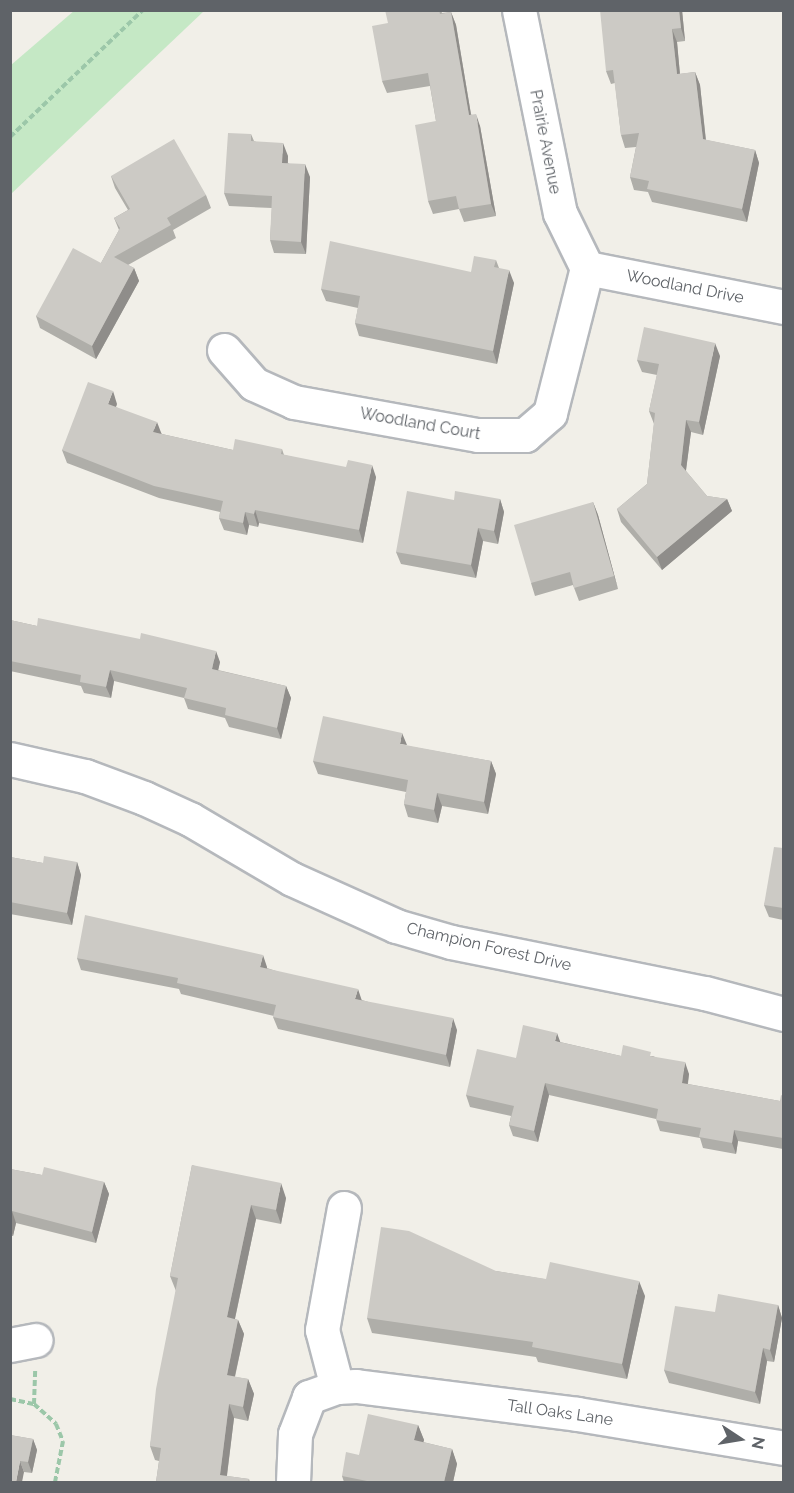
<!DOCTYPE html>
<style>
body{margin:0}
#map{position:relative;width:794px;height:1493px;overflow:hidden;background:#f1efe8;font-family:Raleway,sans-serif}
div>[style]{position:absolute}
.green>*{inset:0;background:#c5e8c5}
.path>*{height:4px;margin-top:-2px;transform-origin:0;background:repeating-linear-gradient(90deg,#9cc7a9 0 6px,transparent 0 9px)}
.roads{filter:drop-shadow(2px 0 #b5b8bc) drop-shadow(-2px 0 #b5b8bc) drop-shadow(0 2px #b5b8bc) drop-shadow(0 -2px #b5b8bc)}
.minor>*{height:33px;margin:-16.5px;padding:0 16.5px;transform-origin:16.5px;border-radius:16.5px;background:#fff}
.wall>*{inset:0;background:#afaea9}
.shaded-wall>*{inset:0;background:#8f8d8a}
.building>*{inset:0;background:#cccac5}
span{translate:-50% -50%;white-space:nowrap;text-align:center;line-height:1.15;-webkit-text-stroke:4.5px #fff;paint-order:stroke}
.street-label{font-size:16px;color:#5f6368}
.frame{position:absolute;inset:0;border:12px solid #5f6368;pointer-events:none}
.north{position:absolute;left:710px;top:1409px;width:60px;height:60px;-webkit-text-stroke:4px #fff;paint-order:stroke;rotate:102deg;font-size:16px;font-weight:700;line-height:24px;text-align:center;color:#5f6368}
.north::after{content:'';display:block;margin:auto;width:21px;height:27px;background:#5f6368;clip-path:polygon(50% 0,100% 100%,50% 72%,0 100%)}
</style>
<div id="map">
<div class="green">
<div style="clip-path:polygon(75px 10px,204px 11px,11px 194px,11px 65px)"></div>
</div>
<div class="path">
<div style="left:10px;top:137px;width:184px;rotate:-43.7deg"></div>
<div style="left:10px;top:1399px;width:25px;rotate:12deg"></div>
<div style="left:34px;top:1404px;width:30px;rotate:42deg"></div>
<div style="left:56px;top:1424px;width:18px;rotate:68deg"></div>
<div style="left:63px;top:1441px;width:42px;rotate:101deg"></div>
<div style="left:34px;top:1404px;width:35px;rotate:-88deg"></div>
</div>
<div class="roads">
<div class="minor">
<div style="left:519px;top:10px;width:207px;rotate:78.6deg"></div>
<div style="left:560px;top:213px;width:61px;rotate:63.9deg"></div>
<div style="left:587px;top:268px;width:201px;rotate:11.2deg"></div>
<div style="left:224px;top:350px;width:45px;rotate:48.6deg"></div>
<div style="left:254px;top:384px;width:44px;rotate:24.2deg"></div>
<div style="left:294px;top:402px;width:187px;rotate:10.2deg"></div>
<div style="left:478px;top:435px;width:47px"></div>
<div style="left:525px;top:435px;width:33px;rotate:-41deg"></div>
<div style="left:550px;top:413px;width:150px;rotate:-75.7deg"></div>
<div style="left:10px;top:759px;width:77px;rotate:12.8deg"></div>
<div style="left:85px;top:776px;width:63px;rotate:20.4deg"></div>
<div style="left:144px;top:798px;width:51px;rotate:24.5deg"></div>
<div style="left:190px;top:819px;width:118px;rotate:30.5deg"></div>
<div style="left:292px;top:879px;width:114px;rotate:24.3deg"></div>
<div style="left:396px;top:926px;width:57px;rotate:16.2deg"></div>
<div style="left:451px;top:942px;width:259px;rotate:11.4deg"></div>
<div style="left:705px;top:993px;width:82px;rotate:14.9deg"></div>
<div style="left:10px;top:1345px;width:26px;rotate:-11deg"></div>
<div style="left:337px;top:1387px;width:19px;rotate:-3deg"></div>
<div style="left:356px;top:1386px;width:223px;rotate:7.2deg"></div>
<div style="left:577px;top:1414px;width:210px;rotate:9.3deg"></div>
<div style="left:293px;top:1482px;width:48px;rotate:-87.6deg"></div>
<div style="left:295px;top:1434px;width:40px;rotate:-69deg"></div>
<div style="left:309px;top:1397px;width:30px;rotate:-20deg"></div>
<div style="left:337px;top:1387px;width:59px;rotate:-104.7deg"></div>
<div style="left:322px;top:1330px;width:124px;rotate:-79.8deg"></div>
</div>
</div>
<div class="wall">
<div style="clip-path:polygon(441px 10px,442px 13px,451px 12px,456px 25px,471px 114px,480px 126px,496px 216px,464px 222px,459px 209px,433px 214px,428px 201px,436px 121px,430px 86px,387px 93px,382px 81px)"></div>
<div style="clip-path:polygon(682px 10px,685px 41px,677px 42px,680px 74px,695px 72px,700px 85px,706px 140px,755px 150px,759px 163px,747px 222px,652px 202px,648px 192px,634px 190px,630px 177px,636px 147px,625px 148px,621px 135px,615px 83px,611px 84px,606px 71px)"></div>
<div style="clip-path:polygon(251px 134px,254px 141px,288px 156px,288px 163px,310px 177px,306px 254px,274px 253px,270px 240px,272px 208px,229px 206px,224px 193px)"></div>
<div style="clip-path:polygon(111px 176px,206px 195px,211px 208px,173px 230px,176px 238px,128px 265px,134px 268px,139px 281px,96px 359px,40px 328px,36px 316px,101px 263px,119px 230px,114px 218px,128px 210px,115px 188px)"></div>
<div style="clip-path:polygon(496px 260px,499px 268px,514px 283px,497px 364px,359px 336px,355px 323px,358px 308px,326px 301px,321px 289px,471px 272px)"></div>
<div style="clip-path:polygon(720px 356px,703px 435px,691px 432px,686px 471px,707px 496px,727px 499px,732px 511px,662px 570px,621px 522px,617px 509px,647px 484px,654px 424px,649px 411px,657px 375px,642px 372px,637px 360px)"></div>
<div style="clip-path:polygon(117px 404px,116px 407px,162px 434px,233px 450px,282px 449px,284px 455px,376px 477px,363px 543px,259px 523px,258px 527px,249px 525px,247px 535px,224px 530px,219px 518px,220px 512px,159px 498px,67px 463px,62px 450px)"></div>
<div style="clip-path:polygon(500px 499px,504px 512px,498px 544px,483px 541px,476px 578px,401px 564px,396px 552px,454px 500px)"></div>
<div style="clip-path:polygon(593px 502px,598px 515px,618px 589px,579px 601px,573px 585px,535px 596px,531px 583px)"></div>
<div style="clip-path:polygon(10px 620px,37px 626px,220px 662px,218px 670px,286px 686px,291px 698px,281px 739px,229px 727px,225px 718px,188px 709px,184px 698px,114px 681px,111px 698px,84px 693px,81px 686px,10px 671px)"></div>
<div style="clip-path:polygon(407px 746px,491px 761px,496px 774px,488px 814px,442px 806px,438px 823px,408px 817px,404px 804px,406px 792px,318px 774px,313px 761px)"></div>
<div style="clip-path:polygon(783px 848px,783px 920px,769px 917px,764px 905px)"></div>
<div style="clip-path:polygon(10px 857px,43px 863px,77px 862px,81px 875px,72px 925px,10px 914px)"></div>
<div style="clip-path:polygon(77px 958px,267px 967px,267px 968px,362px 1000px,457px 1030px,450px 1067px,278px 1029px,273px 1017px,274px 1016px,181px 994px,179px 989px,81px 970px)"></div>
<div style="clip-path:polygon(560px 1042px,621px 1056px,653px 1056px,689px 1074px,688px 1084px,780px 1101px,783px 1096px,783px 1149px,738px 1141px,736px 1154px,703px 1148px,700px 1138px,660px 1131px,656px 1119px,549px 1095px,538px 1142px,513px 1136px,509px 1125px,511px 1116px,470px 1107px,466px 1095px,516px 1058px)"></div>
<div style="clip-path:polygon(192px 1165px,286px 1198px,281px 1224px,256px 1219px,235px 1319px,238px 1320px,244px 1334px,235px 1377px,248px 1379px,254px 1394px,248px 1421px,234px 1418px,227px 1476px,249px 1479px,250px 1482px,156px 1482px,159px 1461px,155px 1460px,150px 1446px,176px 1291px,170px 1276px)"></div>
<div style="clip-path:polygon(10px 1169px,42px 1175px,104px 1182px,109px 1194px,96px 1243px,16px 1223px,13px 1236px,10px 1236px)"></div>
<div style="clip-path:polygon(496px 1271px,645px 1296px,627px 1379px,538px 1362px,536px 1357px,372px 1333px,367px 1318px)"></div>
<div style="clip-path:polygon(778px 1305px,782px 1318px,774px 1362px,767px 1361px,760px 1404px,669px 1383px,664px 1370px,715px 1312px)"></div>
<div style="clip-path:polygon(418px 1425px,424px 1440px,423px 1442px,452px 1449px,457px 1464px,453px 1482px,344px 1482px,342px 1476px,359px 1455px)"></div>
<div style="clip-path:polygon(10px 1435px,33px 1439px,37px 1450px,32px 1473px,24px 1472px)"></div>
</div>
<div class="shaded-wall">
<div style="clip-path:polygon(679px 10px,682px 10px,685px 41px,681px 28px)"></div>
<div style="clip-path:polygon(451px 12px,456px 25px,473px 127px,469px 115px)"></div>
<div style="clip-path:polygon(672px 29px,677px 42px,681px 87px,677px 74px)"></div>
<div style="clip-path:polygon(695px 72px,700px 85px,707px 152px,703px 139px)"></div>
<div style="clip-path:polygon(476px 114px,480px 126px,496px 216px,491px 204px)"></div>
<div style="clip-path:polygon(283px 143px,288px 156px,287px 176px,282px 163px)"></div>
<div style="clip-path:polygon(755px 150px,759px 163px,747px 222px,742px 209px)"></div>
<div style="clip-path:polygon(305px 164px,310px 177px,306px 254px,301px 242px)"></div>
<div style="clip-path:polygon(134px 268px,139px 281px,96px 359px,92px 346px)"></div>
<div style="clip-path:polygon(509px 270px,514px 283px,497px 364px,493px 351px)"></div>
<div style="clip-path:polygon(715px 343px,720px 356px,703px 435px,699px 422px)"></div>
<div style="clip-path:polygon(113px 391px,117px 404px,112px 416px,108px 404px)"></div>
<div style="clip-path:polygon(686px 420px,691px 432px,685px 477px,681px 465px)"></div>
<div style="clip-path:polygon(157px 422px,162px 435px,153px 432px)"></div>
<div style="clip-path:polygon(372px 465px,376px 477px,363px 543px,359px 530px)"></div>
<div style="clip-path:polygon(500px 499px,504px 512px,498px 544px,494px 531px)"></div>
<div style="clip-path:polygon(727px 499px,732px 511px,662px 570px,657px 557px)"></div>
<div style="clip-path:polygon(593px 502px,598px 515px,618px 589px,614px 576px)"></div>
<div style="clip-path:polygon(255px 510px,259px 523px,258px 527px,254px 514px)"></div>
<div style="clip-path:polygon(245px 512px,249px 525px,247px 535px,243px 523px)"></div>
<div style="clip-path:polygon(478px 528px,483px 541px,476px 578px,471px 565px)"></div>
<div style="clip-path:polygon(216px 651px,220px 662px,216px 680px,212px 669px)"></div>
<div style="clip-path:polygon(110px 670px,114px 681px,111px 698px,106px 687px)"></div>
<div style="clip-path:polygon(286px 686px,291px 698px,281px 739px,277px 728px)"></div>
<div style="clip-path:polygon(402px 733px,407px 745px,400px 744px)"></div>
<div style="clip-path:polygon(491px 761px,496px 774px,488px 814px,484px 802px)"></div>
<div style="clip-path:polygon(437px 793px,442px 806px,438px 823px,434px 810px)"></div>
<div style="clip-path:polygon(77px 862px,81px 875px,72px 925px,67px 913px)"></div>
<div style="clip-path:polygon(263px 955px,267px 967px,265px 978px,260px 967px)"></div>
<div style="clip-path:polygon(358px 989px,362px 1001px,355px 999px)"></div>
<div style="clip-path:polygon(453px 1018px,457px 1030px,450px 1067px,446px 1055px)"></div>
<div style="clip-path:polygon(557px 1033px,561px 1044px,555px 1041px)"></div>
<div style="clip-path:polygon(685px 1062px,689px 1074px,686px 1095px,682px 1083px)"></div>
<div style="clip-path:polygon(545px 1083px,549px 1095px,538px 1142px,534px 1131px)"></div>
<div style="clip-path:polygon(734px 1130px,738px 1141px,736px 1154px,732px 1143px)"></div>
<div style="clip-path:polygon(104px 1182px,109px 1194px,96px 1243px,92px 1232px)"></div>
<div style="clip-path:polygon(281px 1183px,286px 1198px,281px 1224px,276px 1210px)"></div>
<div style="clip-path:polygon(251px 1205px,256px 1219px,232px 1332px,227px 1317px)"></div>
<div style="clip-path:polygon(12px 1211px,16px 1223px,13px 1236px,10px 1228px)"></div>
<div style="clip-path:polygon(639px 1281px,645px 1296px,627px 1379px,622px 1364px)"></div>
<div style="clip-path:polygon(778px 1305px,782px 1318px,774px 1362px,770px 1350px)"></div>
<div style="clip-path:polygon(238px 1320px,244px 1334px,232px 1389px,227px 1375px)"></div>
<div style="clip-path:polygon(763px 1348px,767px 1361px,760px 1404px,755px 1392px)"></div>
<div style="clip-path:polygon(248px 1379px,254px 1394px,248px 1421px,243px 1407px)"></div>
<div style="clip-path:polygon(229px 1404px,234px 1418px,226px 1482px,220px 1475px)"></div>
<div style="clip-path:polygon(418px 1425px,424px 1440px,420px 1455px,414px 1440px)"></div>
<div style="clip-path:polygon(33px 1439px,37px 1450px,32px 1473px,28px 1462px)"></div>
<div style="clip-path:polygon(452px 1449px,457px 1464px,453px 1482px,444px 1482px)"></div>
<div style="clip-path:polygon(20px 1461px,24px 1472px,22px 1482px,16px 1482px)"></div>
</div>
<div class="building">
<div style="clip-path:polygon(385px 10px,439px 10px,440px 14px,451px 12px,469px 115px,476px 114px,491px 204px,459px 209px,456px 196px,428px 201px,415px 125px,436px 121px,428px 73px,382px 81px,372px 26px,388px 23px)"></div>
<div style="clip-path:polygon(600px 10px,679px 10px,681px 28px,672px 29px,677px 74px,695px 72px,703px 139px,755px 150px,742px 209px,647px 189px,649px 181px,630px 177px,639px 133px,621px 135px,613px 70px,606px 71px)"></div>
<div style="clip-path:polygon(228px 133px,251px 134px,251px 141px,283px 143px,282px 163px,305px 164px,301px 242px,270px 240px,272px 196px,224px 193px)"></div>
<div style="clip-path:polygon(174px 139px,206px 195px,167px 218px,171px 225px,114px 257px,134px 268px,92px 346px,36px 316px,73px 248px,101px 263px,120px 228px,114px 218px,130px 209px,111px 176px)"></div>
<div style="clip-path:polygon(330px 241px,471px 272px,474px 256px,496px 260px,494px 267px,509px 270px,493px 351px,355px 323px,360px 296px,321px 289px)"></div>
<div style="clip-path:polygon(644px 327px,715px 343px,699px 422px,686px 420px,681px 465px,707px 496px,727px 499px,657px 557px,617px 509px,647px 484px,655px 413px,649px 411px,659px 364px,637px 360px)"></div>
<div style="clip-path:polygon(88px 382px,113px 391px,108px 404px,157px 422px,153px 432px,233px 450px,235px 439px,282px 449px,281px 454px,346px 467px,348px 460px,372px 465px,359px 530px,255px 510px,254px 514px,245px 512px,243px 523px,219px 518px,223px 501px,154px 486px,62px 450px)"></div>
<div style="clip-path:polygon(407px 491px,454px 500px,455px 491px,500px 499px,494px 531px,478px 528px,471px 565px,396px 552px)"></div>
<div style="clip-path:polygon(593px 502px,614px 576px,574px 588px,570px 572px,531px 583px,514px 525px)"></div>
<div style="clip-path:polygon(38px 618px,140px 639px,141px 633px,216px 651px,212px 669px,286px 686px,277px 728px,225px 715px,226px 708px,184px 698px,187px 688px,110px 670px,106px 687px,80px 682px,81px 675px,10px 661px,10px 620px,37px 626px)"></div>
<div style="clip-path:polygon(323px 716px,402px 733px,400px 744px,491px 761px,484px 802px,437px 793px,434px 810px,404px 804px,408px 780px,313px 761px)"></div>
<div style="clip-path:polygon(774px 847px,783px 848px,783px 908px,764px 905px)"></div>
<div style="clip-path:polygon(44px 856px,77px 862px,67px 913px,10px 902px,10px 857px,43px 863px)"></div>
<div style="clip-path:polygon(85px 915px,263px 955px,260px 967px,358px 989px,355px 999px,453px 1018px,446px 1055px,273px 1017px,276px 1005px,177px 983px,178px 978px,77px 958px)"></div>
<div style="clip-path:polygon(523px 1025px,557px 1033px,555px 1041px,621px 1056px,623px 1045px,651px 1052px,650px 1056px,685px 1062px,682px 1083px,780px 1101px,781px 1095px,783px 1096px,783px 1138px,734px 1130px,732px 1143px,699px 1137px,701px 1128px,656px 1120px,658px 1109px,545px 1083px,534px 1131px,509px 1125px,514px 1106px,466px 1095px,477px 1049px,516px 1058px)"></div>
<div style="clip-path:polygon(192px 1165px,281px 1183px,276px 1210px,251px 1205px,227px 1317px,238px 1320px,227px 1375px,248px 1379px,243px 1407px,229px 1404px,220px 1475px,249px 1479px,248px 1482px,156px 1482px,161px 1448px,150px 1446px,156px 1389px,178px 1278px,170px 1276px)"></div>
<div style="clip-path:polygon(44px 1167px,104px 1182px,92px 1232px,12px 1211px,10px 1217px,10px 1169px,42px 1175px)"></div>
<div style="clip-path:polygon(381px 1227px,409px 1231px,496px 1271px,546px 1279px,550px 1262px,639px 1281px,622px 1364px,532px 1347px,533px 1342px,367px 1318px)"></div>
<div style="clip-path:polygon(718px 1294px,778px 1305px,770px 1350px,763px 1348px,755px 1392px,664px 1370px,675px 1306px,715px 1312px)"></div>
<div style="clip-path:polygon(368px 1414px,418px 1425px,414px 1440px,452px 1449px,444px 1482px,372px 1482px,342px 1476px,346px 1452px,359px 1455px)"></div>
<div style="clip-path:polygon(10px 1435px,33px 1439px,28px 1462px,20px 1461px,16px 1482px,10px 1482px)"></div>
</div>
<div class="street-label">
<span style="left:545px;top:142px;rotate:79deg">Prairie Avenue</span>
<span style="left:685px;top:287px;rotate:11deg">Woodland Drive</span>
<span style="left:420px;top:424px;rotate:10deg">Woodland Court</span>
<span style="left:489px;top:947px;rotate:13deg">Champion Forest Drive</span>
<span style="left:560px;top:1413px;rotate:8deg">Tall Oaks Lane</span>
</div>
<div class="frame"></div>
<div class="north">N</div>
</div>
